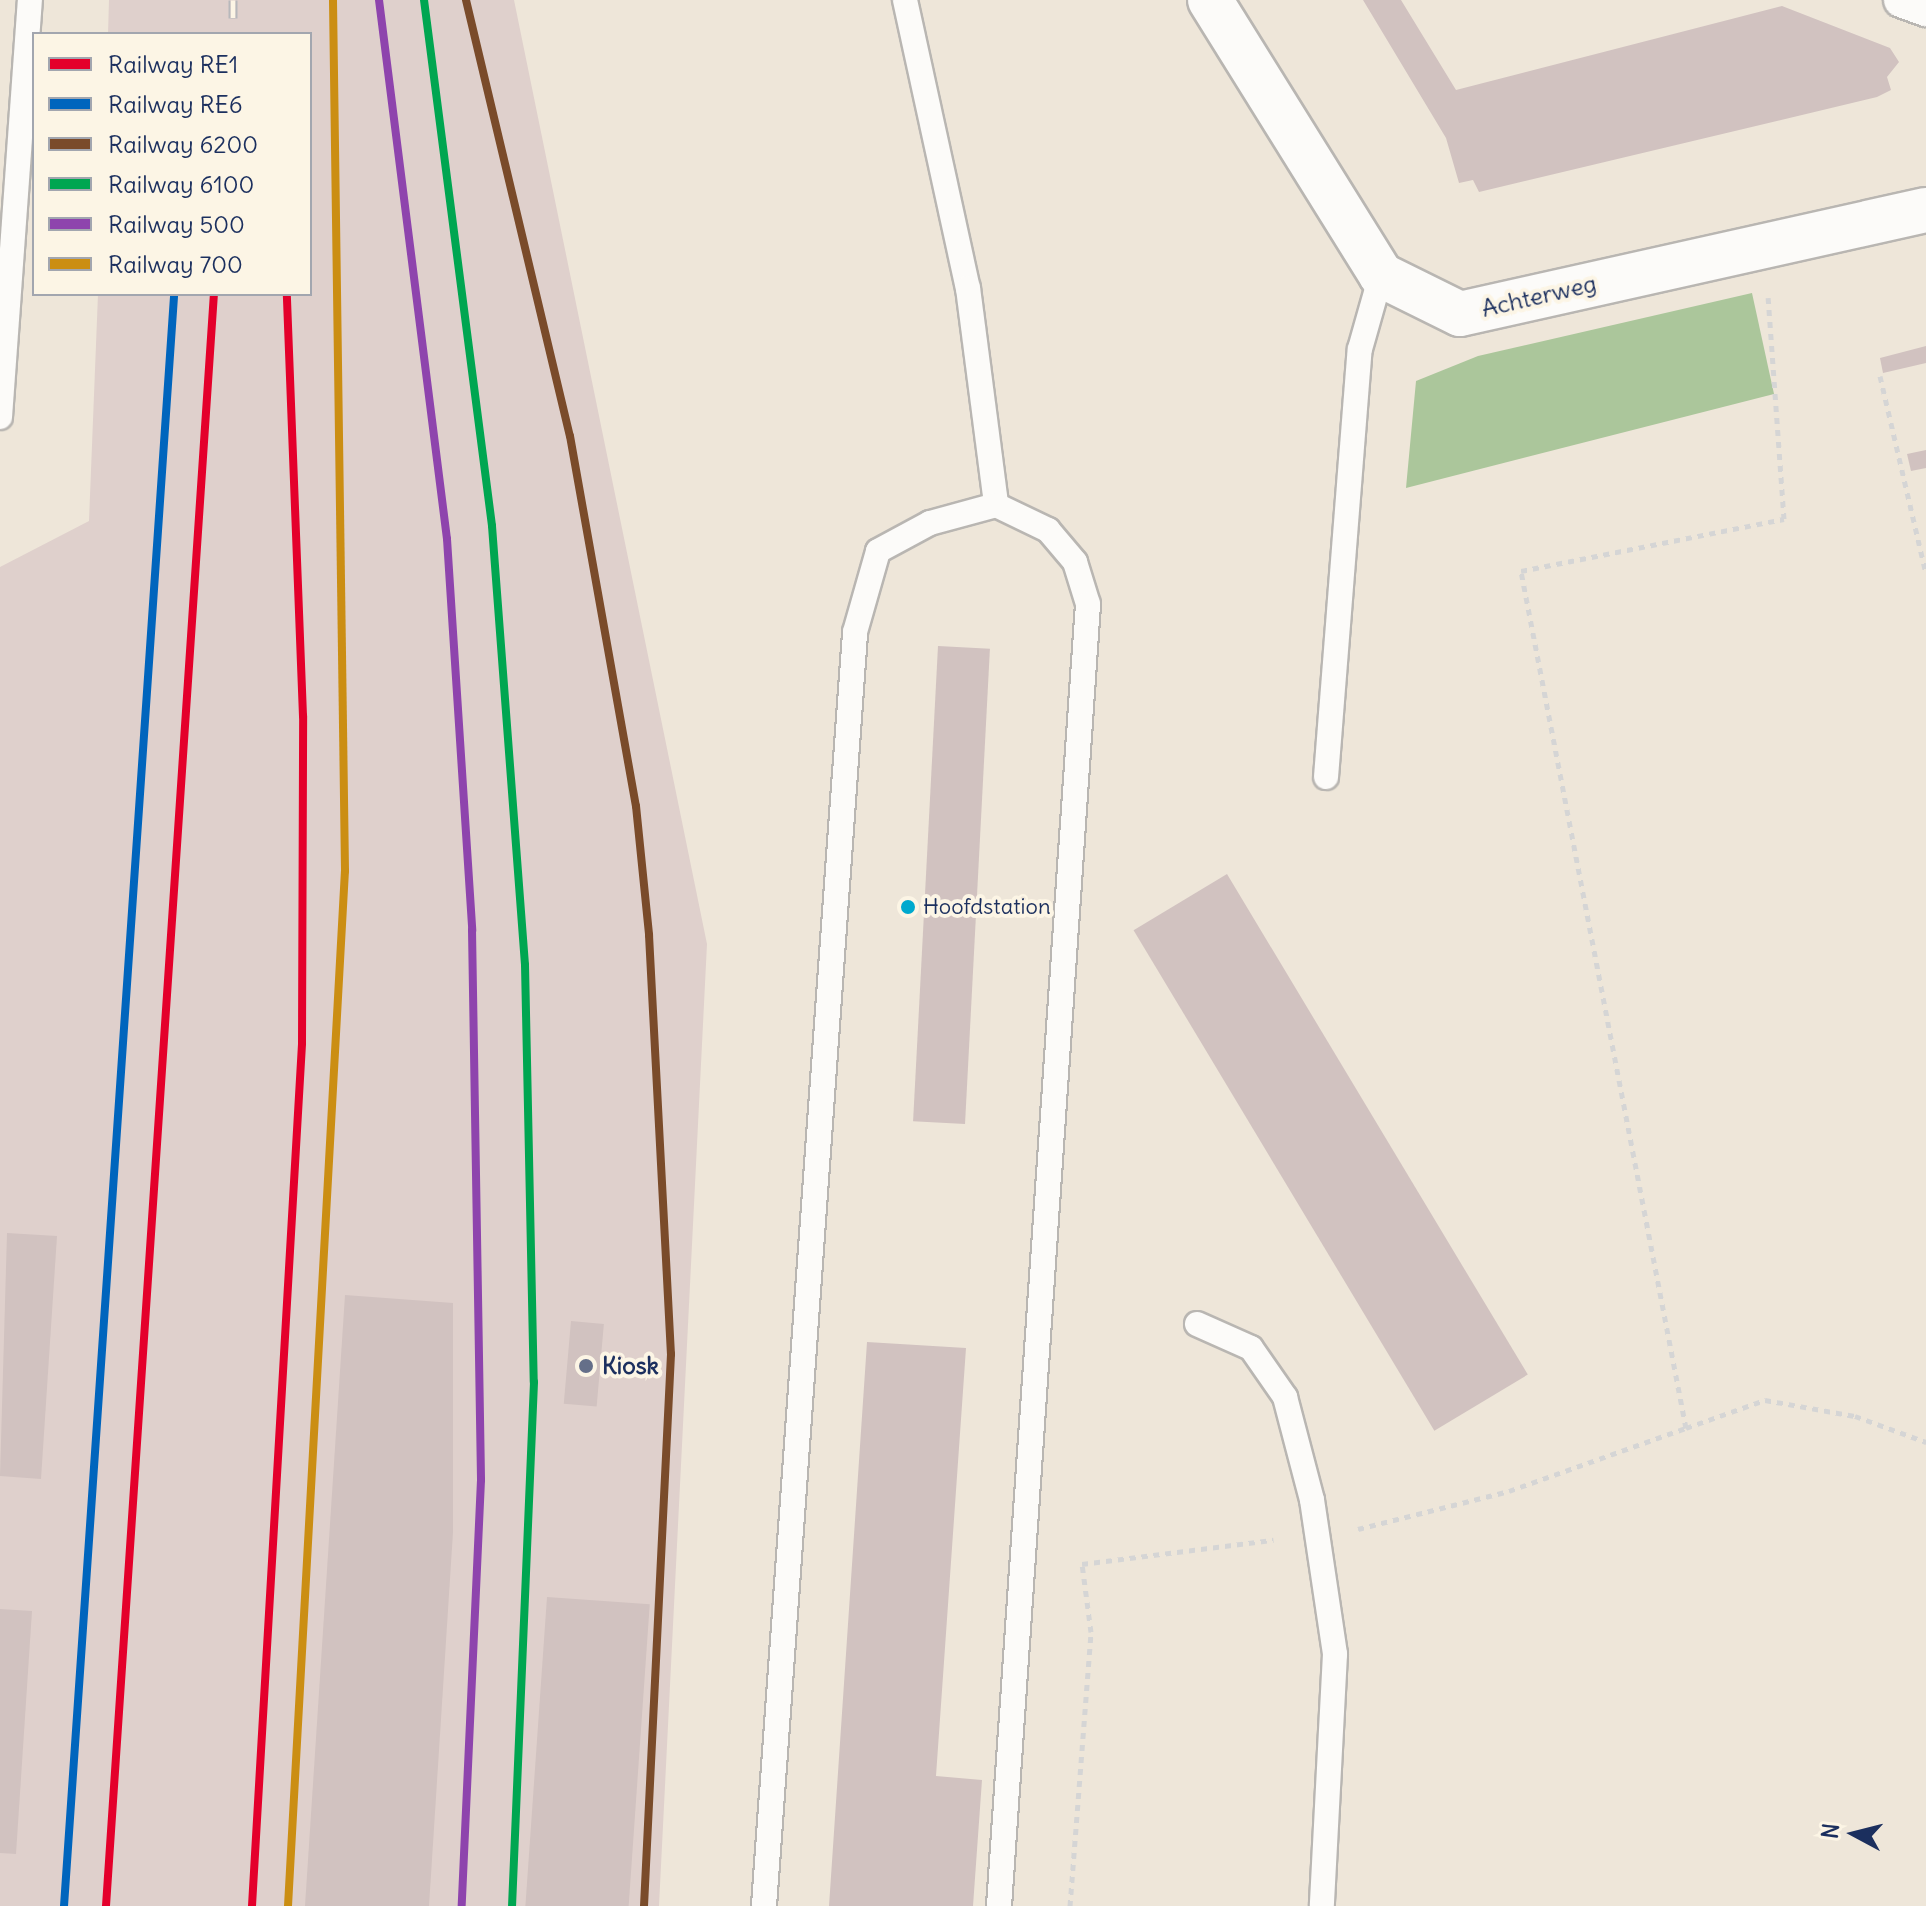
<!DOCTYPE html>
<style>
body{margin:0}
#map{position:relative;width:1926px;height:1906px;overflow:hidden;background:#eee6d9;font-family:Delius,sans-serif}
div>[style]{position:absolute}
.industrial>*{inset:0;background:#dfd0cc}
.forest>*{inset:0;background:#abc69b}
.building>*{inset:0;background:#d1c2c0;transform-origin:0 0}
.path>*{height:5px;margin-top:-2.5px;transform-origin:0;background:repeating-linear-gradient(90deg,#d5d5d5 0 6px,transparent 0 12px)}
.roads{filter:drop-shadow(2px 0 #b9b6b2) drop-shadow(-2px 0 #b9b6b2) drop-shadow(0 2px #b9b6b2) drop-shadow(0 -2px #b9b6b2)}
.service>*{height:24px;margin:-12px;padding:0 12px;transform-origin:12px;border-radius:12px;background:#fcfbf9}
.pedestrian>*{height:34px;margin:-17px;padding:0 17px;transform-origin:17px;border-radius:17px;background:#fcfbf9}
.minor>*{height:44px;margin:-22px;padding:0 22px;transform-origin:22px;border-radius:22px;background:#fcfbf9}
.rail>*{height:9px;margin-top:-4.5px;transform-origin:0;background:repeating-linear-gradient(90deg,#fcf5e5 0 18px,#b7b8bb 0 36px);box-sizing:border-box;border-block:2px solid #b7b8bb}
.rail-1>*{height:8px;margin:-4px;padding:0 4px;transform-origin:4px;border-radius:4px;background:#e4002b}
.rail-2>*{height:8px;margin:-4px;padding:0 4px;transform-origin:4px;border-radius:4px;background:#0065bd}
.rail-3>*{height:8px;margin:-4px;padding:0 4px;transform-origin:4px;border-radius:4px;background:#7a4b2a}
.rail-4>*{height:8px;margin:-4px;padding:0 4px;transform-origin:4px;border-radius:4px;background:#00a651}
.rail-5>*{height:8px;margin:-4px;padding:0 4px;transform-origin:4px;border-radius:4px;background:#8e44ad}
.rail-6>*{height:8px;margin:-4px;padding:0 4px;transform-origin:4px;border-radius:4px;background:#cb8e13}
.dots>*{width:22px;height:22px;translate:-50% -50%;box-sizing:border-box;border:4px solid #fcf5e5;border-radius:50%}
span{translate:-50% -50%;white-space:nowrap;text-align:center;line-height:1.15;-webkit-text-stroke:8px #fcf5e5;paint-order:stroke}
.bus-label{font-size:22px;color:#1b2f5e}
.left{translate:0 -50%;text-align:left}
.street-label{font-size:24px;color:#1b2f5e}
.poi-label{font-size:24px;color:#1b2f5e;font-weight:700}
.legend{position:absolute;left:32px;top:32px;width:280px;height:264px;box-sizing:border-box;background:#fcf5e5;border:2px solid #a2a6af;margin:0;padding:10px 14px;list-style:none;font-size:24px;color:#1b2f5e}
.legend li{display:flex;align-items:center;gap:16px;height:40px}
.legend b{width:40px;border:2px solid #a2a6af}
.north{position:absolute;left:1814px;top:1794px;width:80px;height:80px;-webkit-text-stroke:6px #fcf5e5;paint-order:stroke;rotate:277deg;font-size:22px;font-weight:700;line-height:32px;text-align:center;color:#1b2f5e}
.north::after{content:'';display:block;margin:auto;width:28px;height:36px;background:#1b2f5e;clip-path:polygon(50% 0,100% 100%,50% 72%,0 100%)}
</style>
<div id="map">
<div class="industrial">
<div style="clip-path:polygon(109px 0,514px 0,707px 944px,659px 1906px,0 1906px,0 567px,89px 521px,98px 294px,310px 294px,310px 34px,108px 34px)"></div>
</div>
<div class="forest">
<div style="clip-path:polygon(1752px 293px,1774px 394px,1406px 488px,1416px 381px,1478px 356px)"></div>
</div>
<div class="building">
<div style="clip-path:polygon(1363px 0,1401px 0,1456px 90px,1782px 6px,1890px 48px,1899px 62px,1887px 77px,1891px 90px,1877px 97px,1479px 192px,1473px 180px,1459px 183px,1446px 138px)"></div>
<div style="clip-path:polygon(1926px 346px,1926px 363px,1883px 373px,1880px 358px)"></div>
<div style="clip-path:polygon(1926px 450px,1926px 468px,1911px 471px,1907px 454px)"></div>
<div style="left:938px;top:646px;width:52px;height:476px;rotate:3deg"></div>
<div style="left:1227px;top:874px;width:584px;height:109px;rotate:59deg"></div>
<div style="clip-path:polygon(7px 1233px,57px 1236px,41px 1479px,0 1476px)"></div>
<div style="clip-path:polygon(345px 1295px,453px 1303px,453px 1532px,429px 1906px,305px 1906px)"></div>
<div style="left:571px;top:1321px;width:33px;height:83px;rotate:5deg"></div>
<div style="clip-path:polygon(867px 1342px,966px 1348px,936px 1776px,982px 1780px,973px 1906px,829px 1906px)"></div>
<div style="left:547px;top:1597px;width:103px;height:310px;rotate:4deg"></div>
<div style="clip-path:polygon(0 1609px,32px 1611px,16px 1854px,0 1853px)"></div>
</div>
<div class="path">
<div style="left:1880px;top:376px;width:203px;rotate:76.9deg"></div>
<div style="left:1686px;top:1428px;width:84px;rotate:-19.5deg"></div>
<div style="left:1765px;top:1400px;width:91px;rotate:10.1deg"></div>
<div style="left:1855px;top:1416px;width:76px;rotate:20.1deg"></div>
<div style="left:1358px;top:1529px;width:156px;rotate:-14.1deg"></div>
<div style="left:1509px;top:1491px;width:188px;rotate:-19.6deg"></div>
<div style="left:1686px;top:1428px;width:873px;rotate:-100.9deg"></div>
<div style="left:1521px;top:571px;width:268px;rotate:-11.2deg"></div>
<div style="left:1784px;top:519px;width:222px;rotate:-94.1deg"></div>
<div style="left:1070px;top:1906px;width:275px;rotate:-85.6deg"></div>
<div style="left:1091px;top:1632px;width:69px;rotate:-97.5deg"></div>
<div style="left:1082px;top:1564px;width:193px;rotate:-7.2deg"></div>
</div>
<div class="roads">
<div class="service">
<div style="left:905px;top:0;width:295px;rotate:77.7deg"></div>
<div style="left:968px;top:288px;width:219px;rotate:82.6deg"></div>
<div style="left:0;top:417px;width:418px;rotate:-85.9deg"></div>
<div style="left:1326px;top:777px;width:429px;rotate:-85.5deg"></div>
<div style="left:1360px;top:349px;width:77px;rotate:-74.2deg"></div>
<div style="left:1197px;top:1324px;width:59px;rotate:24deg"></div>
<div style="left:1251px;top:1348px;width:60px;rotate:55.2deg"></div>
<div style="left:1285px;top:1397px;width:106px;rotate:75.3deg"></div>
<div style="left:1312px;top:1500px;width:156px;rotate:81.5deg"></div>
<div style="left:1335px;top:1654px;width:252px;rotate:93deg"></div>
<div style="left:764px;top:1906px;width:1277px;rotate:-85.91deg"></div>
<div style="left:855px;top:632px;width:84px;rotate:-74.1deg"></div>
<div style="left:878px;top:551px;width:59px;rotate:-28.3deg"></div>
<div style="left:930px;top:523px;width:68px;rotate:-15.3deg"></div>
<div style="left:996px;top:505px;width:58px;rotate:25.7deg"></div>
<div style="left:1048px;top:530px;width:42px;rotate:49.8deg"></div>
<div style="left:1075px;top:562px;width:44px;rotate:72.8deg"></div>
<div style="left:1088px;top:604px;width:1305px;rotate:93.91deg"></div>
</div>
<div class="pedestrian">
<div style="left:1901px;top:0;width:27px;rotate:20deg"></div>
</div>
<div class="minor">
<div style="left:1210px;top:0;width:324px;rotate:58.1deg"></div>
<div style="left:1381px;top:275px;width:88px;rotate:26.3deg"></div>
<div style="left:1460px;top:314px;width:477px;rotate:-12.6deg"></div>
</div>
</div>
<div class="rail">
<div style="left:233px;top:0;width:18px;rotate:90deg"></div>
</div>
<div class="rail-1">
<div style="left:106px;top:1906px;width:1616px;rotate:-86.17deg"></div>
<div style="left:252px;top:1906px;width:864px;rotate:-86.68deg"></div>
<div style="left:302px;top:1043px;width:327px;rotate:-89.8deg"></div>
<div style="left:303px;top:716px;width:422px;rotate:-92.2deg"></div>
</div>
<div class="rail-2">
<div style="left:64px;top:1906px;width:1615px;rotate:-86.09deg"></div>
</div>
<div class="rail-3">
<div style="left:466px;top:0;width:448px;rotate:76.6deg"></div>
<div style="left:570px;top:436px;width:376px;rotate:79.9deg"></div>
<div style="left:636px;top:806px;width:130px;rotate:84.2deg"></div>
<div style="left:649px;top:935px;width:420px;rotate:87deg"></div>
<div style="left:671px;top:1354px;width:553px;rotate:92.8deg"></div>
</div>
<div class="rail-4">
<div style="left:424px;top:0;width:530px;rotate:82.63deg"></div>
<div style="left:492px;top:526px;width:440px;rotate:85.7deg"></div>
<div style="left:525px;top:965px;width:417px;rotate:88.8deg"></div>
<div style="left:534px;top:1382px;width:524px;rotate:92.4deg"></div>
</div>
<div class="rail-5">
<div style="left:379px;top:0;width:543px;rotate:82.81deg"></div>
<div style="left:447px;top:539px;width:392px;rotate:86.3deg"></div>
<div style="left:472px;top:930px;width:550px;rotate:89.06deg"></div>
<div style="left:481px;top:1480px;width:426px;rotate:92.6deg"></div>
</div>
<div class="rail-6">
<div style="left:288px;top:1906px;width:1037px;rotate:-86.85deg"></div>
<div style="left:345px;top:871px;width:871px;rotate:-90.79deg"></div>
</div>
<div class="dots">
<div style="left:908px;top:907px;background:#00a9ce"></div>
<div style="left:586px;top:1366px;background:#656f89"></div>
</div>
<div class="bus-label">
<span class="left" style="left:923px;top:907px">Hoofdstation</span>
</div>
<div class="street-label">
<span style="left:1539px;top:296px;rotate:-13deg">Achterweg</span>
</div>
<div class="poi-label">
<span class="left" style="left:602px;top:1366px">Kiosk</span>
</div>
<ul class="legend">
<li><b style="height:10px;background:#e4002b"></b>Railway RE1</li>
<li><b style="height:10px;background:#0065bd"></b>Railway RE6</li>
<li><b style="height:10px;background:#7a4b2a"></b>Railway 6200</li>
<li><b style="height:10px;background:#00a651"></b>Railway 6100</li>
<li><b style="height:10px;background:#8e44ad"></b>Railway 500</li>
<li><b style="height:10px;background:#cb8e13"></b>Railway 700</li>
</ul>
<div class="north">N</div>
</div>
